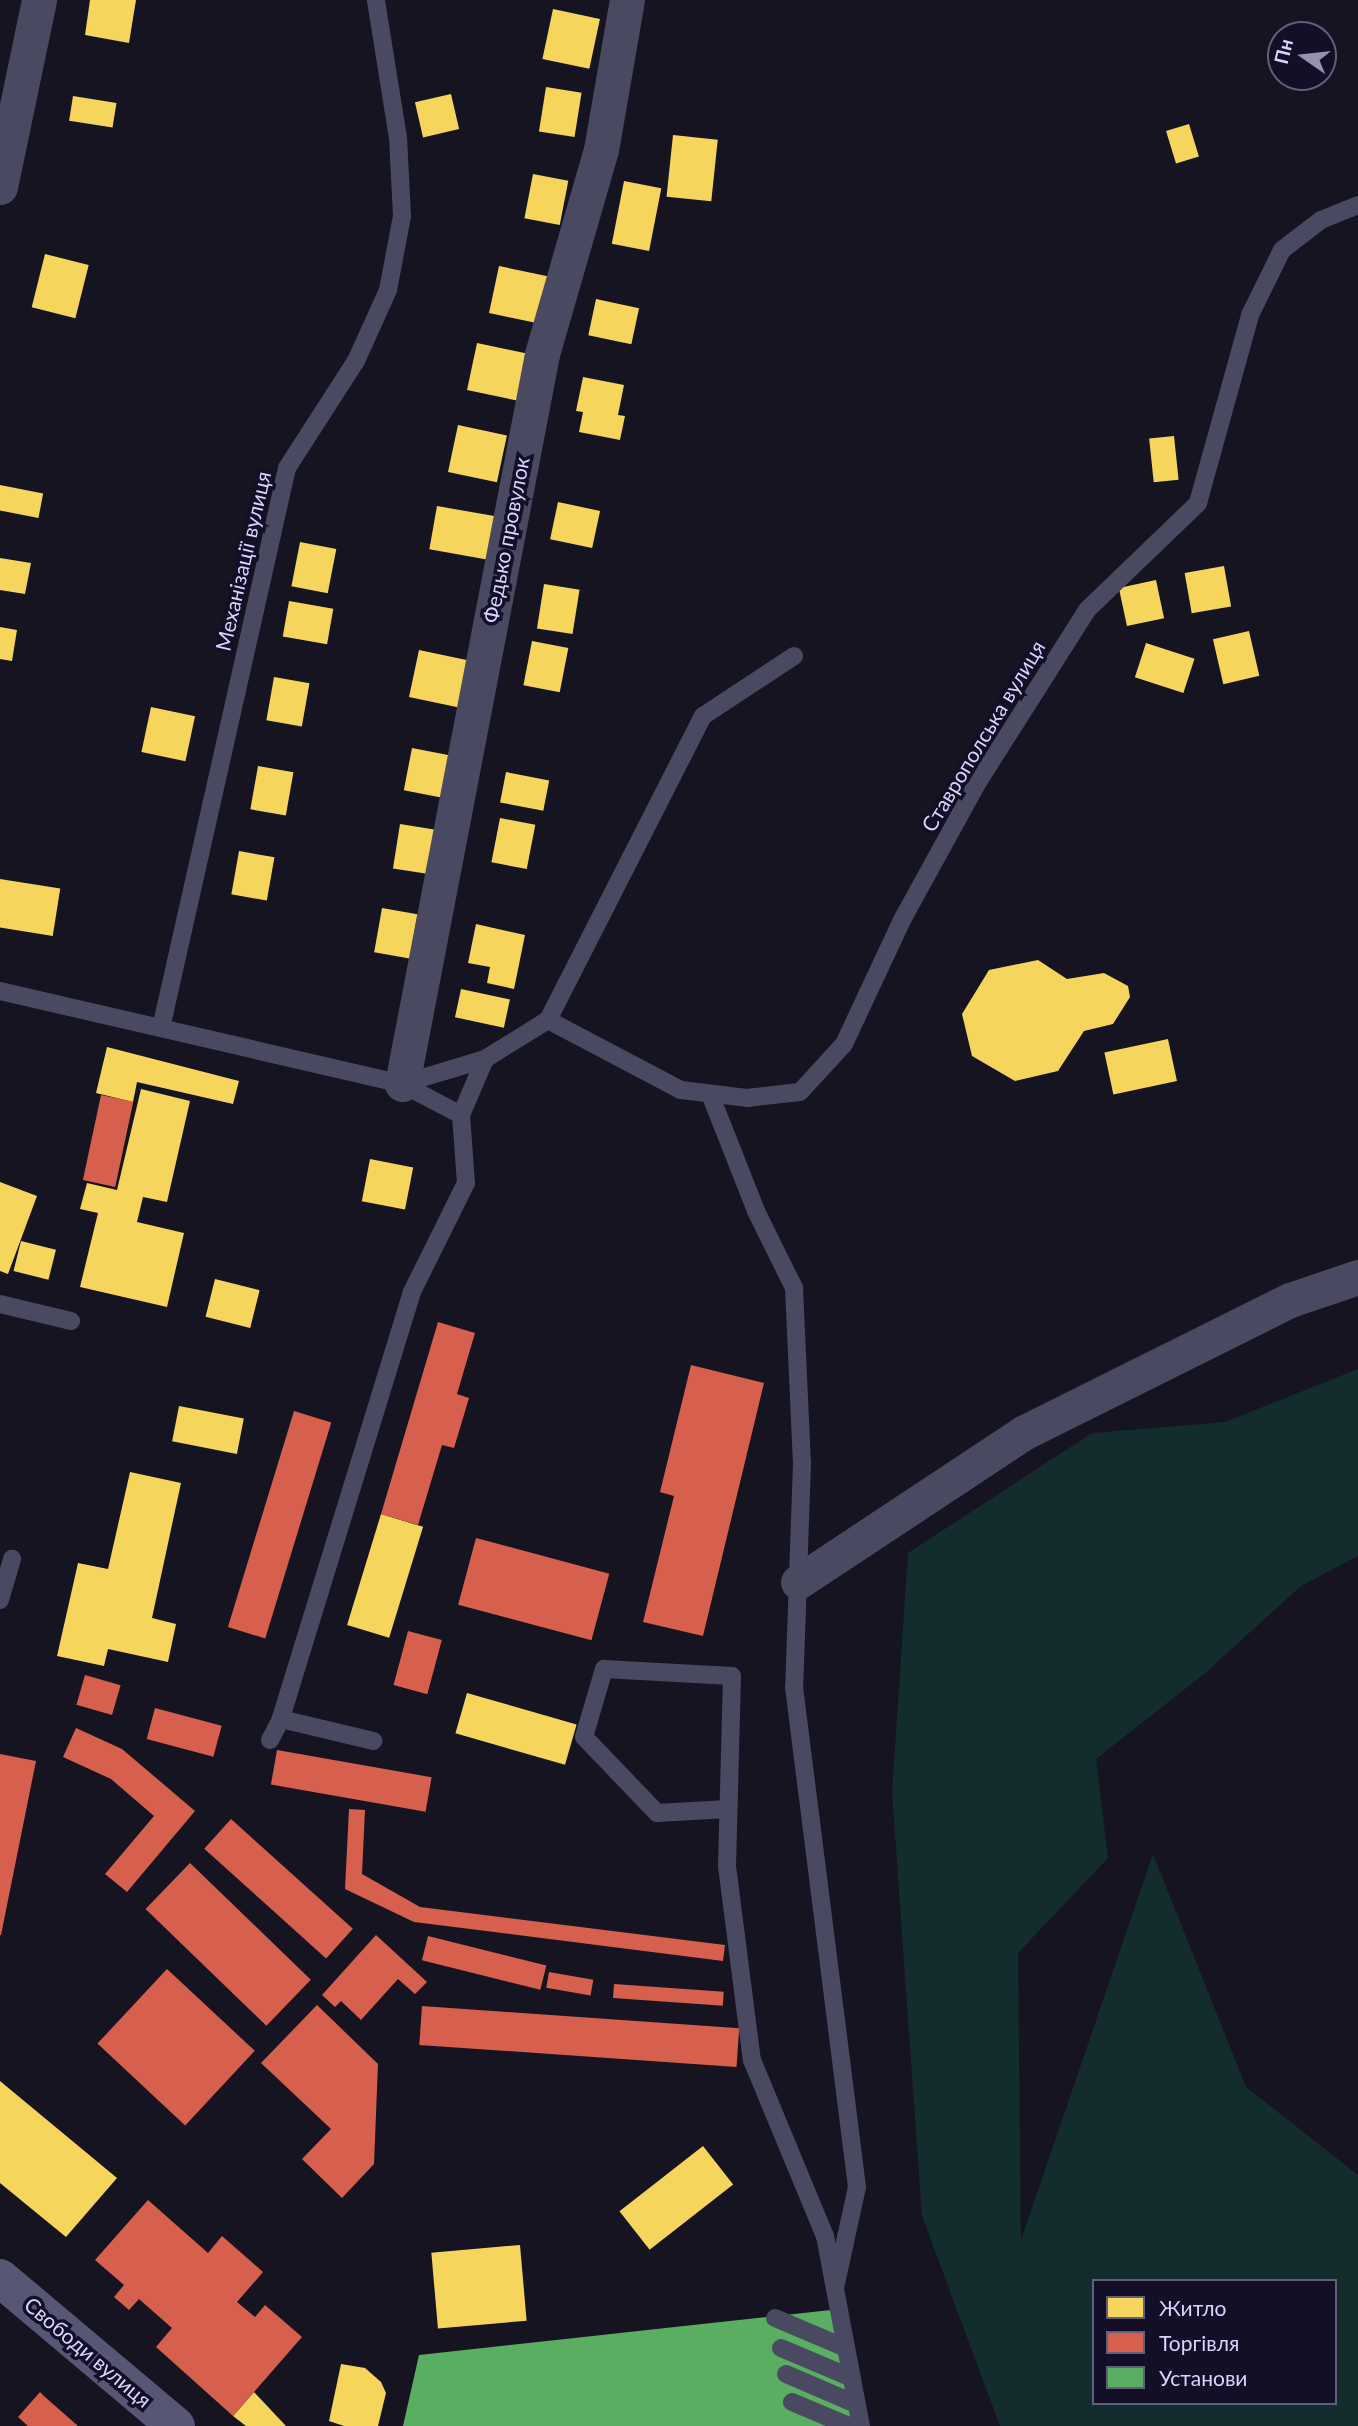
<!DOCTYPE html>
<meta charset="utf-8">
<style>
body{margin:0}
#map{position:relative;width:1358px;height:2426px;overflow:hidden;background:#161421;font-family:Lato,sans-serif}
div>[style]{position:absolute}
.green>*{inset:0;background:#132c2d}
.homes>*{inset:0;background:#f6d55c;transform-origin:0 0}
.shops>*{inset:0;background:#d6604d;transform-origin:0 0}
.public>*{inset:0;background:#5aae61}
.service>*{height:18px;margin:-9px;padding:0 9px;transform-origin:9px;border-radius:9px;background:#4a4962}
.minor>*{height:35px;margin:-17.5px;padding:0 17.5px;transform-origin:17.5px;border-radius:17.5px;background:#4a4962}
.secondary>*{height:38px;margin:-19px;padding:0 19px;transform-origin:19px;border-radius:19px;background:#575674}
span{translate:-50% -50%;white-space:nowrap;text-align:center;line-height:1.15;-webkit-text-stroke:7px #130f26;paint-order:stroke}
.street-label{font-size:21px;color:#d9d4ff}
.legend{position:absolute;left:1092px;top:2279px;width:245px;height:126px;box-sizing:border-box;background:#130f26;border:2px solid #625e7d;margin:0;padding:9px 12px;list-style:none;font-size:21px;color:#d9d4ff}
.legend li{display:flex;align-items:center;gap:14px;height:35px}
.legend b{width:35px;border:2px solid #625e7d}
.north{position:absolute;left:1267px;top:21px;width:70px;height:70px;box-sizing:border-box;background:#130f26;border:2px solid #625e7d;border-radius:50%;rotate:284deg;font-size:19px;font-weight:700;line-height:28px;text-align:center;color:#d9d4ff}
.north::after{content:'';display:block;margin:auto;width:24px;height:32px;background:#9591b1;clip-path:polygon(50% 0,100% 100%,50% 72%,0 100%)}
</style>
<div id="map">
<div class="green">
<div style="clip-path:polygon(evenodd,1358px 1369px,1358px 1556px,1301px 1586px,1204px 1674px,1096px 1759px,1108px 1858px,1018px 1953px,1021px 2240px,1153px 1854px,1246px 2087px,1358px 2175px,1358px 2426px,1000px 2426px,922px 2216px,892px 1792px,908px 1553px,1092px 1433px,1225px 1422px,1358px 1369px,1094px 2281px,1335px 2281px,1335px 2403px,1094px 2403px,1094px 2281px)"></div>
</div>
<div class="homes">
<div style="clip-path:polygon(90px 0,136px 0,129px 43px,85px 35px)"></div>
<div style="left:553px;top:9px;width:48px;height:51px;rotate:12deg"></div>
<div style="left:546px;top:87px;width:36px;height:45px;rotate:9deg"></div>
<div style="left:451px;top:94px;width:36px;height:37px;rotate:77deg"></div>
<div style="left:73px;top:96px;width:44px;height:25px;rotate:9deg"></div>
<div style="left:1189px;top:124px;width:34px;height:24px;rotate:73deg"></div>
<div style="left:673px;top:135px;width:45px;height:62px;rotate:6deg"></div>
<div style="left:533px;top:174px;width:36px;height:45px;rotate:11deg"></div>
<div style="left:624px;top:181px;width:38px;height:64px;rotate:11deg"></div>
<div style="left:45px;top:254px;width:45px;height:55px;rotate:14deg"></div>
<div style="left:499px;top:266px;width:51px;height:48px;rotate:12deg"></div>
<div style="left:596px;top:299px;width:44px;height:37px;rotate:12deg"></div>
<div style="left:477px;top:343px;width:51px;height:48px;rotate:12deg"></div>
<div style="clip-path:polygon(583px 377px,624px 385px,618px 415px,625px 416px,620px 440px,579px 432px,583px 412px,576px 411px)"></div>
<div style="left:458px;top:425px;width:50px;height:48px;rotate:12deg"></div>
<div style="left:1174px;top:436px;width:44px;height:25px;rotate:84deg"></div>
<div style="left:0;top:485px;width:44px;height:25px;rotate:11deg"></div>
<div style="left:558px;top:502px;width:43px;height:38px;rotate:12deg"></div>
<div style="left:437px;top:506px;width:61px;height:44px;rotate:10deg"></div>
<div style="left:300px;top:542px;width:37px;height:45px;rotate:11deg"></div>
<div style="clip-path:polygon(0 558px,31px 563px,25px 594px,0 590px)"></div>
<div style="left:1224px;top:566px;width:41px;height:40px;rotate:80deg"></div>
<div style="left:1156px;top:580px;width:39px;height:38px;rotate:78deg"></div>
<div style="left:544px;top:584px;width:36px;height:45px;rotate:9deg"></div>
<div style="left:289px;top:601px;width:45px;height:36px;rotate:10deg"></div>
<div style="clip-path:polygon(0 627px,17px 630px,12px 661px,0 659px)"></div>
<div style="left:1249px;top:631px;width:46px;height:37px;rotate:77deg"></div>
<div style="left:532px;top:641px;width:37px;height:45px;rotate:11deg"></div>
<div style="left:1146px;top:643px;width:51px;height:36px;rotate:18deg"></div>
<div style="left:419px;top:650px;width:51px;height:48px;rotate:12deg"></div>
<div style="left:274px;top:677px;width:36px;height:44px;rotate:10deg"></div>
<div style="left:151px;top:707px;width:45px;height:46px;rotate:12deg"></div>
<div style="left:412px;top:748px;width:42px;height:43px;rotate:11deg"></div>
<div style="left:258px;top:766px;width:36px;height:44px;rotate:10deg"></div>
<div style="left:506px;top:772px;width:44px;height:31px;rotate:11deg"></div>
<div style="left:500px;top:818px;width:36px;height:45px;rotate:11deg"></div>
<div style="left:400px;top:824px;width:36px;height:45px;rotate:9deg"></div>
<div style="left:239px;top:851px;width:36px;height:44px;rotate:10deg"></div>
<div style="left:0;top:879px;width:61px;height:48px;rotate:9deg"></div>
<div style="left:382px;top:908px;width:36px;height:45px;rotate:10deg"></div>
<div style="clip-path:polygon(476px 924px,525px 935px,514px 989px,487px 983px,490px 967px,468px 963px)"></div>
<div style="clip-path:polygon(1038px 960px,1067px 979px,1104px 973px,1128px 986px,1130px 997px,1113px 1024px,1084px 1031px,1058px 1071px,1015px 1081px,972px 1056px,962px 1014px,989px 970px)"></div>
<div style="left:461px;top:989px;width:50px;height:29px;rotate:12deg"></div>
<div style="left:1168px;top:1039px;width:43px;height:65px;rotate:78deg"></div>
<div style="clip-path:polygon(107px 1047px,239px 1081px,233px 1104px,137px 1082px,133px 1102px,96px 1093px)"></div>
<div style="clip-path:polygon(141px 1089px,190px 1101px,167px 1202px,143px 1197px,137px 1222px,184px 1233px,167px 1307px,80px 1287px,98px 1213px,80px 1209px,87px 1183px,117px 1190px)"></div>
<div style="left:370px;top:1159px;width:44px;height:43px;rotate:11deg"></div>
<div style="clip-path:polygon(0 1182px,37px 1196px,8px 1274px,0 1271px)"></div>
<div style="left:21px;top:1241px;width:36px;height:31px;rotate:14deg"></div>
<div style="left:215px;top:1279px;width:46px;height:39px;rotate:14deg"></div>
<div style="left:179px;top:1406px;width:66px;height:36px;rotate:11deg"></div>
<div style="clip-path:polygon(130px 1472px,181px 1483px,152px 1618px,176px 1624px,168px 1662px,108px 1649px,104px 1666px,57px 1656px,78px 1563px,108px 1569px)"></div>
<div style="left:381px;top:1514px;width:44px;height:116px;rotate:17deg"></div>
<div style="left:467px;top:1693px;width:114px;height:42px;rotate:16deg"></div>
<div style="clip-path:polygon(0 2081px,117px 2178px,66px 2237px,0 2183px)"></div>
<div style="left:703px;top:2146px;width:49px;height:106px;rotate:52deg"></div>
<div style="left:520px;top:2245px;width:76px;height:89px;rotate:85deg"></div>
<div style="left:696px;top:2343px;width:70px;height:133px;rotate:83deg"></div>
<div style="clip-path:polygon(341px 2364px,365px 2368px,381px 2382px,386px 2393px,378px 2426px,344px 2426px,329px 2421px)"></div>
<div style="clip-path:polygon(254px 2392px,286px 2426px,246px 2426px,233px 2416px)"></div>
</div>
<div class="shops">
<div style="left:101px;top:1095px;width:33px;height:87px;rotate:12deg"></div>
<div style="clip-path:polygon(438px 1322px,475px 1333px,457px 1394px,469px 1398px,454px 1448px,442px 1445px,418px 1525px,381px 1514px)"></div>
<div style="clip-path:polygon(691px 1365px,764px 1383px,703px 1636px,643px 1622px,674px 1496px,660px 1492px)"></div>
<div style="left:294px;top:1411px;width:39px;height:226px;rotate:17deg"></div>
<div style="left:476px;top:1538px;width:138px;height:69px;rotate:15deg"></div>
<div style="left:408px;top:1631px;width:35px;height:56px;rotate:15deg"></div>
<div style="left:85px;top:1675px;width:37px;height:31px;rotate:16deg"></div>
<div style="left:155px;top:1708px;width:69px;height:32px;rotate:15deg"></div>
<div style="clip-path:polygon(76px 1728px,122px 1749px,195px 1811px,127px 1892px,105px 1874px,154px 1816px,111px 1779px,63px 1757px)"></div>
<div style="left:277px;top:1750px;width:157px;height:35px;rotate:10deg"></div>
<div style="clip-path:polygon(0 1754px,36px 1761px,1px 1935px,0 1935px)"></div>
<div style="clip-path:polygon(349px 1809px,365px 1810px,362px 1874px,420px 1907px,725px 1945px,723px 1961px,414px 1922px,345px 1889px)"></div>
<div style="left:231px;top:1819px;width:164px;height:40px;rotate:42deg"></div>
<div style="left:190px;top:1863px;width:168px;height:64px;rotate:44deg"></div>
<div style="clip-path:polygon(376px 1935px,427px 1982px,415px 1994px,398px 1979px,361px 2020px,341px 2001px,335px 2007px,322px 1995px)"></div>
<div style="left:428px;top:1936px;width:122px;height:25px;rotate:14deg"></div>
<div style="left:167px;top:1969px;width:120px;height:102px;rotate:43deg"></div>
<div style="left:549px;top:1972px;width:45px;height:16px;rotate:10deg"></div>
<div style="left:614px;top:1984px;width:110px;height:14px;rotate:4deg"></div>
<div style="clip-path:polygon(317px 2005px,378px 2064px,374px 2164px,342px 2198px,302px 2159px,331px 2129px,261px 2063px)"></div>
<div style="left:422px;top:2006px;width:318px;height:39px;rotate:4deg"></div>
<div style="clip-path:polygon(148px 2200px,208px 2253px,222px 2236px,263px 2272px,237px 2302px,255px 2317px,265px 2305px,302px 2337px,233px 2416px,156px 2347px,172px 2328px,139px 2299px,129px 2310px,114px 2297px,124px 2285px,95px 2260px)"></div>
<div style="left:550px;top:2371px;width:55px;height:57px;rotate:83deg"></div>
<div style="clip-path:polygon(40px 2392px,45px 2397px,78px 2426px,28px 2426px,18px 2417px)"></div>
</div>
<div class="public">
<div style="clip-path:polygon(840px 2309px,861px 2426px,403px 2426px,419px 2355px)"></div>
</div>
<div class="service">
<div style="left:0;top:991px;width:413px;rotate:13deg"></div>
<div style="left:402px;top:1084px;width:67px;rotate:27.7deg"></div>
<div style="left:461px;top:1115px;width:68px;rotate:85.8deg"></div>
<div style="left:466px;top:1183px;width:122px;rotate:116.4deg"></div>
<div style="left:412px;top:1292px;width:447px;rotate:107.1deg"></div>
<div style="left:281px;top:1719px;width:95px;rotate:13.4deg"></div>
<div style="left:548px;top:1020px;width:150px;rotate:27.8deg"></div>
<div style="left:681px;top:1090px;width:66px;rotate:6.9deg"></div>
<div style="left:747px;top:1098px;width:53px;rotate:-6.5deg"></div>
<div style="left:800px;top:1092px;width:65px;rotate:-47.5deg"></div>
<div style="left:844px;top:1044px;width:137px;rotate:-64.9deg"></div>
<div style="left:902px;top:920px;width:158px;rotate:-61.2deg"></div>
<div style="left:978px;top:782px;width:205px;rotate:-57.6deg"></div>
<div style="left:1088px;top:609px;width:153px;rotate:-43.9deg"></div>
<div style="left:1198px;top:503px;width:195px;rotate:-74.5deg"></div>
<div style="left:1250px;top:315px;width:72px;rotate:-63.8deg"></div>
<div style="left:1282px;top:250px;width:49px;rotate:-37.6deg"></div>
<div style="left:1321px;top:220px;width:40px;rotate:-22deg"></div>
<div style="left:161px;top:1028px;width:574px;rotate:-77.32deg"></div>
<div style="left:287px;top:468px;width:127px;rotate:-57.2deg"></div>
<div style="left:356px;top:361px;width:78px;rotate:-65.7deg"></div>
<div style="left:388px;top:290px;width:75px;rotate:-79.3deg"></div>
<div style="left:402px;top:216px;width:78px;rotate:-92.9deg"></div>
<div style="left:398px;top:138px;width:140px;rotate:-99.1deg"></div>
<div style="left:402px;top:1084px;width:87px;rotate:-16.8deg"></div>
<div style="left:485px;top:1059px;width:74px;rotate:-31.8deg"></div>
<div style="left:548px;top:1020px;width:341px;rotate:-63deg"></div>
<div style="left:703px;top:716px;width:109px;rotate:-33.4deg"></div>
<div style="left:710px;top:1094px;width:126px;rotate:68.5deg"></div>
<div style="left:756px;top:1211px;width:86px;rotate:63.7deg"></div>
<div style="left:794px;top:1288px;width:175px;rotate:87.4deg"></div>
<div style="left:802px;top:1463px;width:224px;rotate:92deg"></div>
<div style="left:794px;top:1687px;width:504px;rotate:82.82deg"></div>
<div style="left:857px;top:2187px;width:103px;rotate:102.3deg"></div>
<div style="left:461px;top:1115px;width:61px;rotate:-66.8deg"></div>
<div style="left:0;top:1304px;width:73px;rotate:13.5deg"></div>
<div style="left:0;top:1600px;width:43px;rotate:-73.7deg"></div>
<div style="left:270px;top:1740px;width:24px;rotate:-62deg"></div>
<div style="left:728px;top:1809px;width:71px;rotate:176.8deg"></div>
<div style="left:657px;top:1813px;width:105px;rotate:-133.8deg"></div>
<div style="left:584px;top:1737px;width:71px;rotate:-73.6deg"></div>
<div style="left:604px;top:1669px;width:128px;rotate:3.1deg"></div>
<div style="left:732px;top:1676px;width:190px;rotate:91.5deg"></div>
<div style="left:727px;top:1866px;width:196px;rotate:82.7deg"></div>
<div style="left:752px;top:2060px;width:191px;rotate:67.5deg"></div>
<div style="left:825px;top:2236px;width:193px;rotate:79.3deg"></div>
<div style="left:775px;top:2318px;width:77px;rotate:22.9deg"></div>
<div style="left:781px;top:2348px;width:77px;rotate:22.9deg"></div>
<div style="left:786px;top:2374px;width:76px;rotate:23.2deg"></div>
<div style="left:792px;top:2402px;width:62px;rotate:22.8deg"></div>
</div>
<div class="minor">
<div style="left:0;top:187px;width:191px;rotate:-78.2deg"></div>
<div style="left:402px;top:1084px;width:743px;rotate:-79.14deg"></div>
<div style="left:542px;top:354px;width:212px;rotate:-73.9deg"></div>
<div style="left:601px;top:150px;width:152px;rotate:-80.2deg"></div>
<div style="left:798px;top:1582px;width:272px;rotate:-33.5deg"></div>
<div style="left:1025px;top:1432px;width:296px;rotate:-26.5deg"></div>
<div style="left:1290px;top:1300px;width:72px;rotate:-18.7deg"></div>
</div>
<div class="secondary">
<div style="left:0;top:2278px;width:230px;rotate:40.1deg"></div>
</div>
<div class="street-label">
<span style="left:506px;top:540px;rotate:-79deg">Федько провулок</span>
<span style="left:243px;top:561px;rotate:-77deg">Механізації вулиця</span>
<span style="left:983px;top:736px;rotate:-59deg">Ставрополська вулиця</span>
<span style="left:88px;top:2352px;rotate:40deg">Свободи вулиця</span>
</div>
<ul class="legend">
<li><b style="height:19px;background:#f6d55c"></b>Житло</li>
<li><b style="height:19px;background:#d6604d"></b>Торгівля</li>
<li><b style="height:19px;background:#5aae61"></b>Установи</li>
</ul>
<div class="north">Пн</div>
</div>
